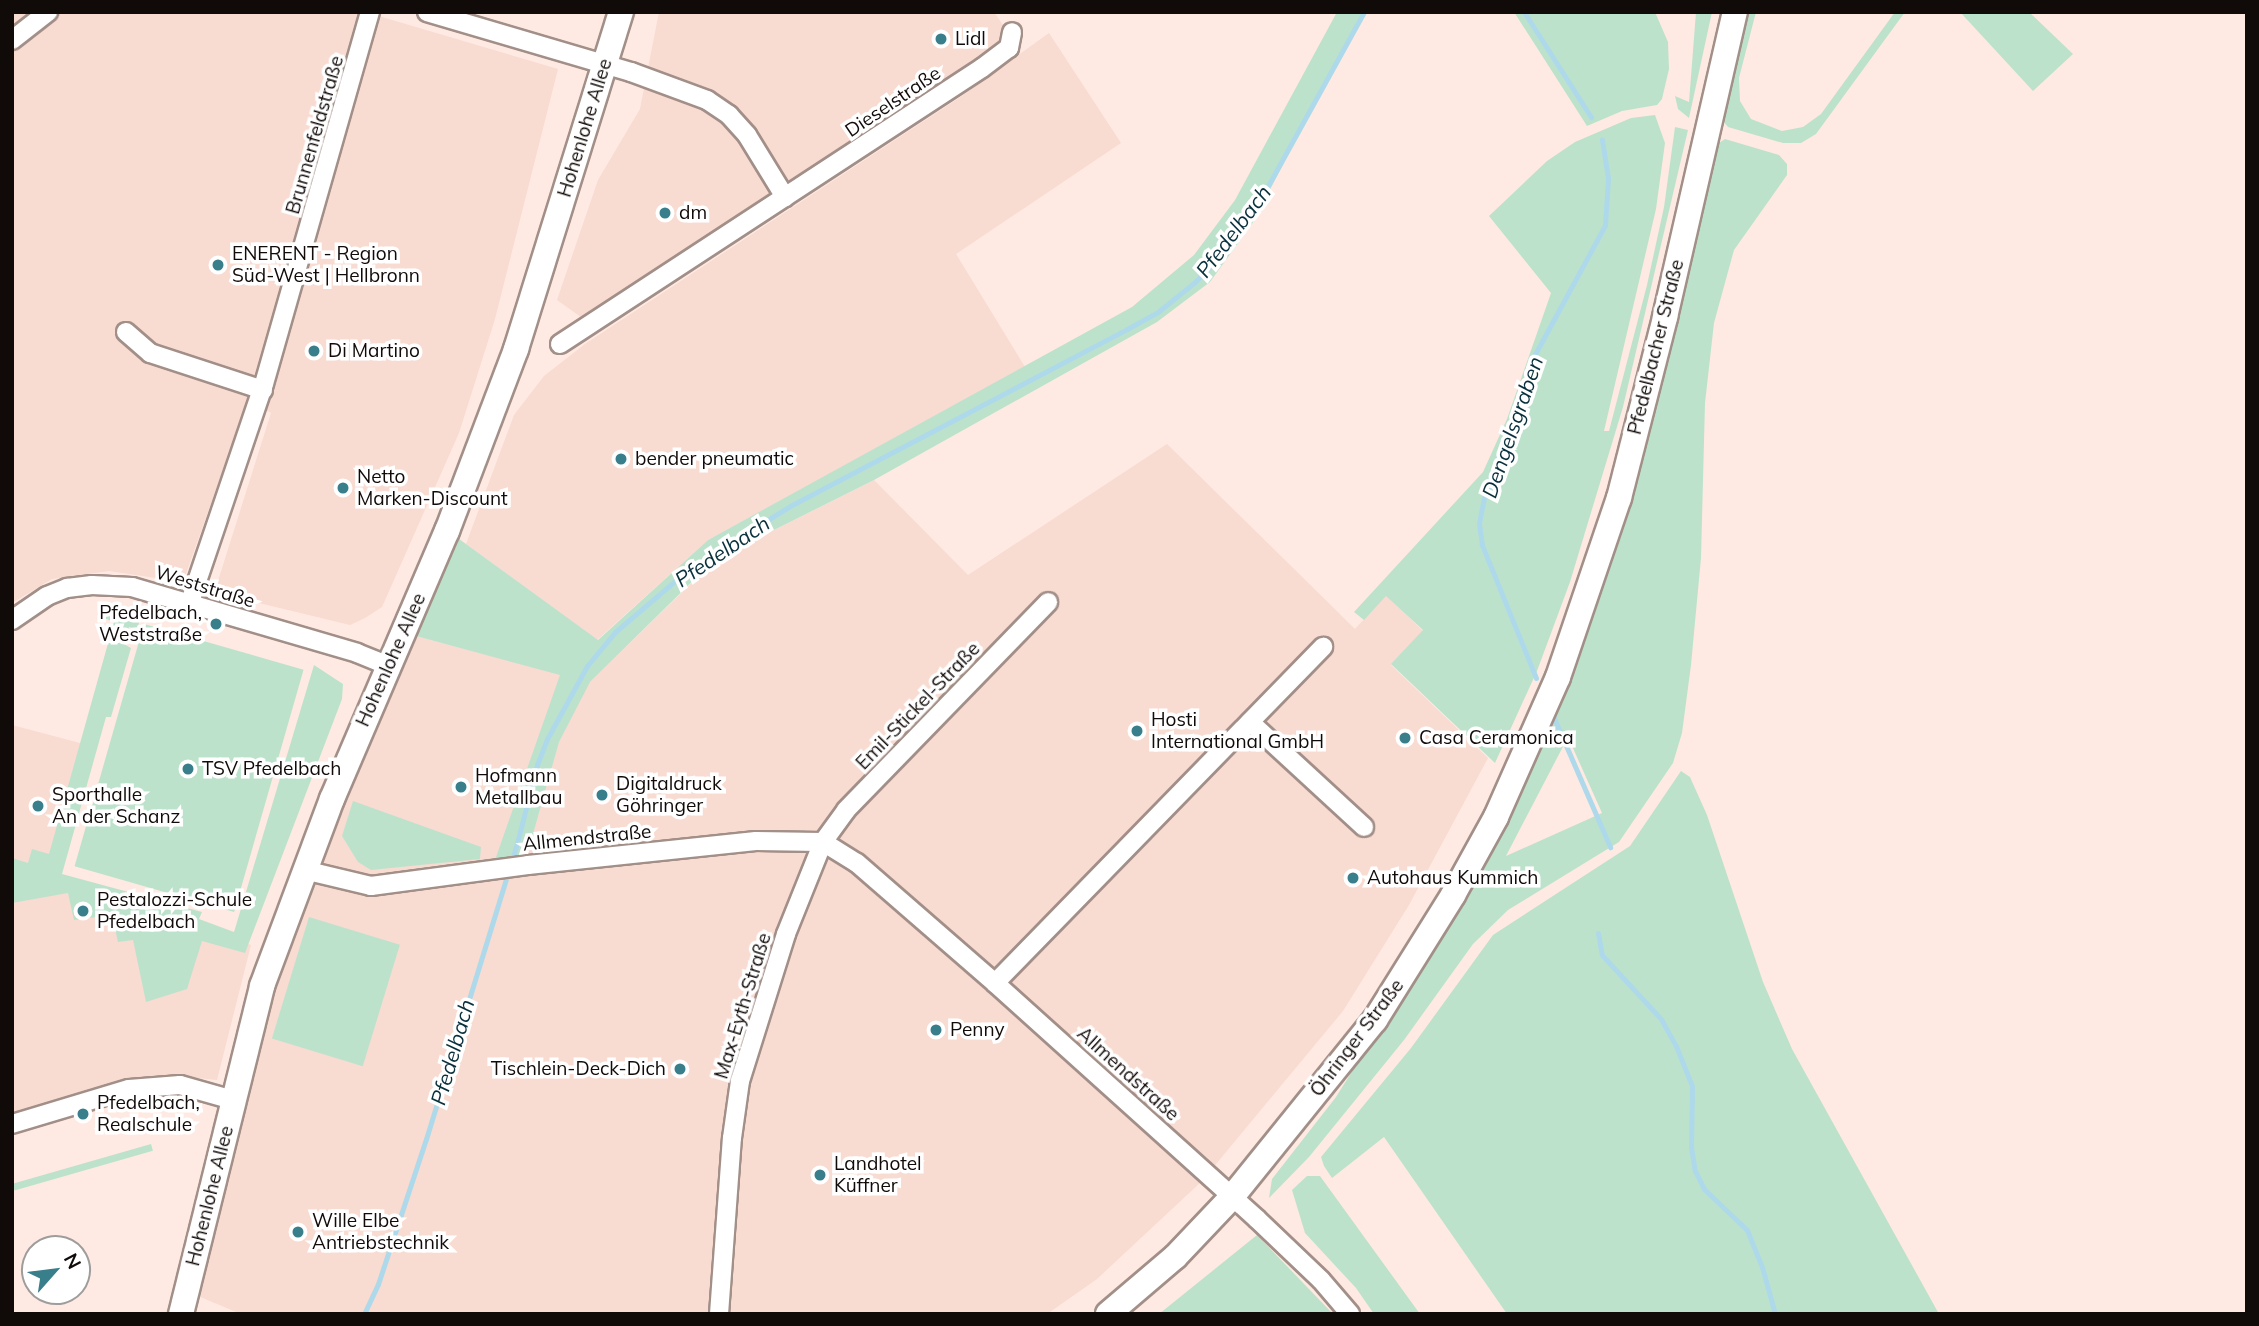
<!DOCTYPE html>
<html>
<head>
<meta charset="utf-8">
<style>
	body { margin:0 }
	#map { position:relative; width:2259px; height:1326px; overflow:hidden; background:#feeae2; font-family:Mulish,sans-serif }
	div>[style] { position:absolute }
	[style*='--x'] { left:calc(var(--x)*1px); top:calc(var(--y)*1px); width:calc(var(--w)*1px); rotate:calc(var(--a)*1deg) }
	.built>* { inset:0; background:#f8dbd1 }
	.green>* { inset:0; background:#bde2cc; transform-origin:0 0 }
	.stream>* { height:5px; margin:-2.5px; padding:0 2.5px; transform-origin:2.5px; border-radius:2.5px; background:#aed9ea }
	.roads { filter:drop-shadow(2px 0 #a28f88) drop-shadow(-2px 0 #a28f88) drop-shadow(0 2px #a28f88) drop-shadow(0 -2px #a28f88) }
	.street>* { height:18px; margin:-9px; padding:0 9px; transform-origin:9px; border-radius:9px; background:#fff }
	.secondary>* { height:24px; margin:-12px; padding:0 12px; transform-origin:12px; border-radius:12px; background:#fff }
	.dots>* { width:19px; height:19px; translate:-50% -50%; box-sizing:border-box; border:4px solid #fff; border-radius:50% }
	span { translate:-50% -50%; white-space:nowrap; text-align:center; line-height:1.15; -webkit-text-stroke:7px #fff; paint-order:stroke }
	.poi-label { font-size:19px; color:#100a08 }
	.left { translate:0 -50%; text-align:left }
	.right { translate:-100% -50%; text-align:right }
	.street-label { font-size:19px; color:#100a08 }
	.water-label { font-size:21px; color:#08303c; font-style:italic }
	.frame { position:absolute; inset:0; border:14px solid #100a08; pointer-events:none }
	.north { position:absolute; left:21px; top:1235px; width:70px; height:70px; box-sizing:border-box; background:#fff; border:2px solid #9f9d9c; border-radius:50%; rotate:62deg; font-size:19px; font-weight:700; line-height:28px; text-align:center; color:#100a08 }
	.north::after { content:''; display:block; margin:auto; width:24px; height:32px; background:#397e8b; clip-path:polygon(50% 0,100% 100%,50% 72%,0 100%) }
</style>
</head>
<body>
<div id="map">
	<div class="built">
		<div style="clip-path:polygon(12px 12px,365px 12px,558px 69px,495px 319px,459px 433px,382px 607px,365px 618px,350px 625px,239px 598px,217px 584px,271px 413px,268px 411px,244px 411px,183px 582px,109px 571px,52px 579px,12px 603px)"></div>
		<div style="clip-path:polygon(659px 12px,994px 12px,1007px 31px,1002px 45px,581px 317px,557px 300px,598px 180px,640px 109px)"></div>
		<div style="clip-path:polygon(1049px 33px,1121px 143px,956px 254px,1025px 367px,708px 540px,597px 640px,466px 544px,514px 415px,544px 376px,585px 344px,959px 98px)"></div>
		<div style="clip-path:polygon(1167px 444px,1355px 629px,1386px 595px,1423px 631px,1391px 665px,1488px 758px,1409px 905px,1343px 1011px,1202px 1181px,1097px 1279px,1047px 1314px,241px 1314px,198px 1296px,270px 983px,416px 636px,590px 682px,715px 560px,874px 480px,968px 575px)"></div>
		<div style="clip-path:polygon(12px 725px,95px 747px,58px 877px,251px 945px,217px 1080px,179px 1076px,126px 1079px,12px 1115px)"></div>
	</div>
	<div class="green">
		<div style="clip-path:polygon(1337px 12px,1367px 12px,1324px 86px,1252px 224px,1210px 282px,1157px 322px,874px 480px,714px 560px,590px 682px,559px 742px,527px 855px,495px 860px,560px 675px,416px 636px,455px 536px,598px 640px,708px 540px,1132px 307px,1194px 255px,1235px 200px)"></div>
		<div style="clip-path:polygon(1514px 12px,1655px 12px,1668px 42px,1669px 69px,1662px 99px,1657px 105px,1622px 111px,1587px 126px)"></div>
		<div style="clip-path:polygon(1696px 12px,1712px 12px,1689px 118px,1678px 109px,1675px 96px,1689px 102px)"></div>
		<div style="clip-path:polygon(1744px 12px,1756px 12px,1739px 78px,1740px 101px,1751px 119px,1782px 131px,1803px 127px,1821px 114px,1895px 12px,1905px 12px,1816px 134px,1801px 143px,1783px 143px,1728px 127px,1723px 121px,1721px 114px)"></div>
		<div style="clip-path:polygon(1960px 12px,2029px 12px,2073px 54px,2033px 91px)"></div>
		<div style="clip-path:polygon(1655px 115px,1665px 143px,1656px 209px,1604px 431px,1609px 431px,1647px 285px,1664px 207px,1675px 127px,1688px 130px,1623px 407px,1570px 582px,1537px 671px,1495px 763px,1391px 664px,1423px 630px,1386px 596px,1364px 620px,1354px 612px,1483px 472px,1507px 419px,1551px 293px,1489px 216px,1547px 161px,1575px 142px,1631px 118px)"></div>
		<div style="clip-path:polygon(evenodd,1725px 139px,1779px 155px,1787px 164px,1787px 175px,1734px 250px,1714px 323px,1705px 403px,1701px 558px,1691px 665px,1682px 733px,1673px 763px,1619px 842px,1508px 910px,1473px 944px,1404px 1040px,1309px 1157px,1269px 1198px,1272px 1179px,1336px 1097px,1479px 869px,1562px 692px,1713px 147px,1725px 139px,1568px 737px,1602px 813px,1506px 856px,1568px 737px)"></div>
		<div style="clip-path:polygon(99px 604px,117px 604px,143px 611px,137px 629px,129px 627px,124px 644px,131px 648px,111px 717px,106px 717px,62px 874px,202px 912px,199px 919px,234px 932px,314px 665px,343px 684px,342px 699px,245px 953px,202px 941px,187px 989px,146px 1002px,133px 940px,118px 942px,112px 915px,74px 920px,68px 893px,12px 903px,12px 858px,28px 863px,32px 849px,49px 854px,114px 622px,97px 615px)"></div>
		<div style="left:144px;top:624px;width:166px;height:252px;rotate:16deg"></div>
		<div style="clip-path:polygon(1681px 771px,1690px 777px,1707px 815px,1763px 982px,1792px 1049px,1939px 1314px,1507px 1314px,1384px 1137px,1332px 1178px,1324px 1166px,1321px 1157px,1411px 1048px,1493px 935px,1630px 846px)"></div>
		<div style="clip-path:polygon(353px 801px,481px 847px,480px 859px,371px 870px,358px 862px,342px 836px)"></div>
		<div style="left:309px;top:917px;width:95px;height:127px;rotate:17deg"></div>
		<div style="left:151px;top:1144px;width:7px;height:144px;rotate:74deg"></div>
		<div style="clip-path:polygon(1307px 1176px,1320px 1176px,1420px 1314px,1374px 1314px,1356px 1288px,1305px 1233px,1292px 1190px)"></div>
		<div style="clip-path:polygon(1257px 1235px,1333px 1314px,1159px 1314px)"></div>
	</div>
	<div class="stream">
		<div style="--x:1524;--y:12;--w:125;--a:57.5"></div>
		<div style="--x:1536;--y:678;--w:144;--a:-112.1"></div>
		<div style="--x:1482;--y:545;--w:22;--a:-98"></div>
		<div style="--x:1479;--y:523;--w:25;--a:-79"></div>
		<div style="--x:1484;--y:498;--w:151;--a:-70.6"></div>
		<div style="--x:1534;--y:356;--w:149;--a:-61.5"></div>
		<div style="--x:1605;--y:225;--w:47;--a:-86.3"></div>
		<div style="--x:1608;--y:178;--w:39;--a:-99"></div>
		<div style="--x:1554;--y:718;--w:141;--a:66.5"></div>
		<div style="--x:1598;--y:933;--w:22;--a:80"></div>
		<div style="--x:1602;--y:955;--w:87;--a:47.3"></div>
		<div style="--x:1661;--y:1019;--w:31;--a:61"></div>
		<div style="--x:1676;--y:1046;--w:43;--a:68.2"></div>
		<div style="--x:1692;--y:1086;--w:61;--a:90.9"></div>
		<div style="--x:1691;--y:1147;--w:24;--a:81"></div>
		<div style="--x:1695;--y:1171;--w:20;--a:63"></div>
		<div style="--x:1704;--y:1189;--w:59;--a:43.6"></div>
		<div style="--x:1747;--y:1230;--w:40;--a:68"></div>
		<div style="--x:1762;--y:1267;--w:49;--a:74.5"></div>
		<div style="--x:364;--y:1314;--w:33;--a:-65"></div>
		<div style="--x:378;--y:1284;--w:153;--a:-71.7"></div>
		<div style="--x:426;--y:1139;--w:310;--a:-72.9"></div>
		<div style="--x:517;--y:843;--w:81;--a:-75.6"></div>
		<div style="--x:537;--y:765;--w:28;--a:-69"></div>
		<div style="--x:547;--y:739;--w:83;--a:-61.3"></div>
		<div style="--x:587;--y:666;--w:44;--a:-50.5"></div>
		<div style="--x:615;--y:632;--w:88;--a:-40.4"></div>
		<div style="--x:682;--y:575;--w:72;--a:-33"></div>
		<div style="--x:742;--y:536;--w:57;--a:-32"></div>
		<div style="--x:790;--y:506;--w:381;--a:-27.7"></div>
		<div style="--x:1127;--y:329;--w:37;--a:-29"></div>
		<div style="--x:1159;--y:311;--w:46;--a:-38.9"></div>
		<div style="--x:1195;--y:282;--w:28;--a:-46"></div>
		<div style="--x:1214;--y:262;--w:85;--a:-54.1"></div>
		<div style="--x:1264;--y:193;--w:207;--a:-61.1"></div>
	</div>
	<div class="roads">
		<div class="street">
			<div style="--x:427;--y:12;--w:213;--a:16.4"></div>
			<div style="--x:631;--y:72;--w:81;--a:20.2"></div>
			<div style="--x:707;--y:100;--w:27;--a:34"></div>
			<div style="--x:729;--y:115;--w:27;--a:48"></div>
			<div style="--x:747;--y:135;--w:73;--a:58.5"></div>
			<div style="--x:12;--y:40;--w:46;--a:-37.9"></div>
			<div style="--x:126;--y:332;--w:32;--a:41"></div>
			<div style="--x:150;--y:353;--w:119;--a:18.1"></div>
			<div style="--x:560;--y:344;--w:504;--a:-33.19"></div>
			<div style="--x:982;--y:68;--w:34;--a:-37"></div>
			<div style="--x:1009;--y:48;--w:16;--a:-79"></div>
			<div style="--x:190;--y:602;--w:230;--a:-71.3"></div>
			<div style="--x:264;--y:384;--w:387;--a:-74.1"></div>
			<div style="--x:12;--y:620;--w:42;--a:-34.4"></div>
			<div style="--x:47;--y:596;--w:22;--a:-22"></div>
			<div style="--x:67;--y:588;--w:25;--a:-7"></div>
			<div style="--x:92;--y:585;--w:40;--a:2.9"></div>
			<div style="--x:132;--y:587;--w:234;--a:16.3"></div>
			<div style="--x:357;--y:653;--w:35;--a:22"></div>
			<div style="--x:1250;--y:722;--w:155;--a:42.6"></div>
			<div style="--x:304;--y:870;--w:69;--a:13.4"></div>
			<div style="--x:371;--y:886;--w:158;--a:-7.6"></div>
			<div style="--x:528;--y:865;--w:229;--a:-6"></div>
			<div style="--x:756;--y:841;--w:67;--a:0.9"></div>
			<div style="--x:823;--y:842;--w:40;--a:32"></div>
			<div style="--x:857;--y:863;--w:183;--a:41"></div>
			<div style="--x:995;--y:983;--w:353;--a:42"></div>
			<div style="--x:1257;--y:1219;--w:88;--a:43.6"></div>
			<div style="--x:1321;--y:1280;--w:45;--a:49.5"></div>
			<div style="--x:995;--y:983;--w:470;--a:-45.7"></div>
			<div style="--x:12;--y:1124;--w:122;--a:-16.7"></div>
			<div style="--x:129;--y:1089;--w:51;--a:-4.5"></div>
			<div style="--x:180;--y:1085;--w:55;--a:15.8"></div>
			<div style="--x:719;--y:1314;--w:176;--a:-85.8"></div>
			<div style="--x:732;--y:1138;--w:58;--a:-82"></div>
			<div style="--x:740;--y:1081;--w:154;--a:-72.6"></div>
			<div style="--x:786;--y:934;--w:99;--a:-68.1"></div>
			<div style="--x:823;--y:842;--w:39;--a:-54"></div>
			<div style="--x:846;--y:810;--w:290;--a:-45.8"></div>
		</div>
		<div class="secondary">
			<div style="--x:181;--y:1314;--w:338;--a:-76.1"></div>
			<div style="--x:262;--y:986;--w:200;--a:-69.5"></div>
			<div style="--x:332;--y:799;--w:292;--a:-66.8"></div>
			<div style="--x:447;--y:531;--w:195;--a:-69.2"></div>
			<div style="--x:516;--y:349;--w:353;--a:-72.7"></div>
			<div style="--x:1108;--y:1314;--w:88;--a:-40.4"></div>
			<div style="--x:1175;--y:1257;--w:83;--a:-46.5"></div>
			<div style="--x:1232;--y:1197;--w:228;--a:-51.1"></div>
			<div style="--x:1375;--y:1020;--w:147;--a:-58"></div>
			<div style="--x:1453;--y:895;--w:89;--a:-61.1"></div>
			<div style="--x:1496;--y:817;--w:153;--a:-66.1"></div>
			<div style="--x:1558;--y:677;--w:189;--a:-71.2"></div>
			<div style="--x:1619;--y:498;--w:187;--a:-75.7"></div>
			<div style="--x:1665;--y:317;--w:313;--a:-77.1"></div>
		</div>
	</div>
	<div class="dots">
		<div style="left:941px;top:39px;background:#397e8b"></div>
		<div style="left:665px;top:213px;background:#397e8b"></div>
		<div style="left:218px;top:265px;background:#397e8b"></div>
		<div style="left:314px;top:351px;background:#397e8b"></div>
		<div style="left:621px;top:459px;background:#397e8b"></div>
		<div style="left:343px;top:488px;background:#397e8b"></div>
		<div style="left:216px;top:624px;background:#397e8b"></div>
		<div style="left:1137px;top:731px;background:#397e8b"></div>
		<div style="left:1405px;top:738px;background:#397e8b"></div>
		<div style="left:188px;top:769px;background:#397e8b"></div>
		<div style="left:461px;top:787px;background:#397e8b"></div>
		<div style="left:602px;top:795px;background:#397e8b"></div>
		<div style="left:38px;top:806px;background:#397e8b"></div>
		<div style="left:1353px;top:878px;background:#397e8b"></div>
		<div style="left:83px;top:911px;background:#397e8b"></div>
		<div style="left:936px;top:1030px;background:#397e8b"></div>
		<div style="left:680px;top:1069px;background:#397e8b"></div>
		<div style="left:83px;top:1114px;background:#397e8b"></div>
		<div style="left:820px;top:1175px;background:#397e8b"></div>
		<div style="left:298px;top:1232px;background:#397e8b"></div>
	</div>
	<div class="poi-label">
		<span class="left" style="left:955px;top:39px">Lidl</span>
		<span class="left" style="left:679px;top:213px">dm</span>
		<span class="left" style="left:232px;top:265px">ENERENT - Region<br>Süd-West | Hellbronn</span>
		<span class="left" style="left:328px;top:351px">Di Martino</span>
		<span class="left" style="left:635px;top:459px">bender pneumatic</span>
		<span class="left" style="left:357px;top:488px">Netto<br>Marken-Discount</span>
		<span class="right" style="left:202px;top:624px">Pfedelbach,<br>Weststraße</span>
		<span class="left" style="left:1151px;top:731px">Hosti<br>International GmbH</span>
		<span class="left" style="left:1419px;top:738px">Casa Ceramonica</span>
		<span class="left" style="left:202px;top:769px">TSV Pfedelbach</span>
		<span class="left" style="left:475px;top:787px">Hofmann<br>Metallbau</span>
		<span class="left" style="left:616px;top:795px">Digitaldruck<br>Göhringer</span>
		<span class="left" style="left:52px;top:806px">Sporthalle<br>An der Schanz</span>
		<span class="left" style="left:1367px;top:878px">Autohaus Kummich</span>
		<span class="left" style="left:97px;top:911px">Pestalozzi-Schule<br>Pfedelbach</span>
		<span class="left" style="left:950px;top:1030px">Penny</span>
		<span class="right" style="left:666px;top:1069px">Tischlein-Deck-Dich</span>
		<span class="left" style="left:97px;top:1114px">Pfedelbach,<br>Realschule</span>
		<span class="left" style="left:834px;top:1175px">Landhotel<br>Küffner</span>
		<span class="left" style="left:312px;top:1232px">Wille Elbe<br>Antriebstechnik</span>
	</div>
	<div class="street-label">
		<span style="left:893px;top:102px;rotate:-34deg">Dieselstraße</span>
		<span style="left:585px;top:128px;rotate:-73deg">Hohenlohe Allee</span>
		<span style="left:315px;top:135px;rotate:-74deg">Brunnenfeldstraße</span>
		<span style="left:1656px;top:347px;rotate:-76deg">Pfedelbacher Straße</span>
		<span style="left:205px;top:587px;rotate:17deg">Weststraße</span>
		<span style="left:391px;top:660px;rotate:-66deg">Hohenlohe Allee</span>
		<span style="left:918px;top:706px;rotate:-46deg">Emil-Stickel-Straße</span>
		<span style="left:587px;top:838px;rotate:-6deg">Allmendstraße</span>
		<span style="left:743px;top:1006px;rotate:-73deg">Max-Eyth-Straße</span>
		<span style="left:1357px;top:1038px;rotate:-53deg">Öhringer Straße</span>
		<span style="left:1128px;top:1074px;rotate:42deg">Allmendstraße</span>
		<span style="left:210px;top:1196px;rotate:-76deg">Hohenlohe Allee</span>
	</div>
	<div class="water-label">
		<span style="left:1233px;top:231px;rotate:-53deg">Pfedelbach</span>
		<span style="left:1512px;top:427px;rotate:-71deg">Dengelsgraben</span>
		<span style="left:722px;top:551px;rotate:-34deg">Pfedelbach</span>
		<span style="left:452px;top:1052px;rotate:-74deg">Pfedelbach</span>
	</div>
	<div class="frame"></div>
	<div class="north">N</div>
</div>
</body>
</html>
